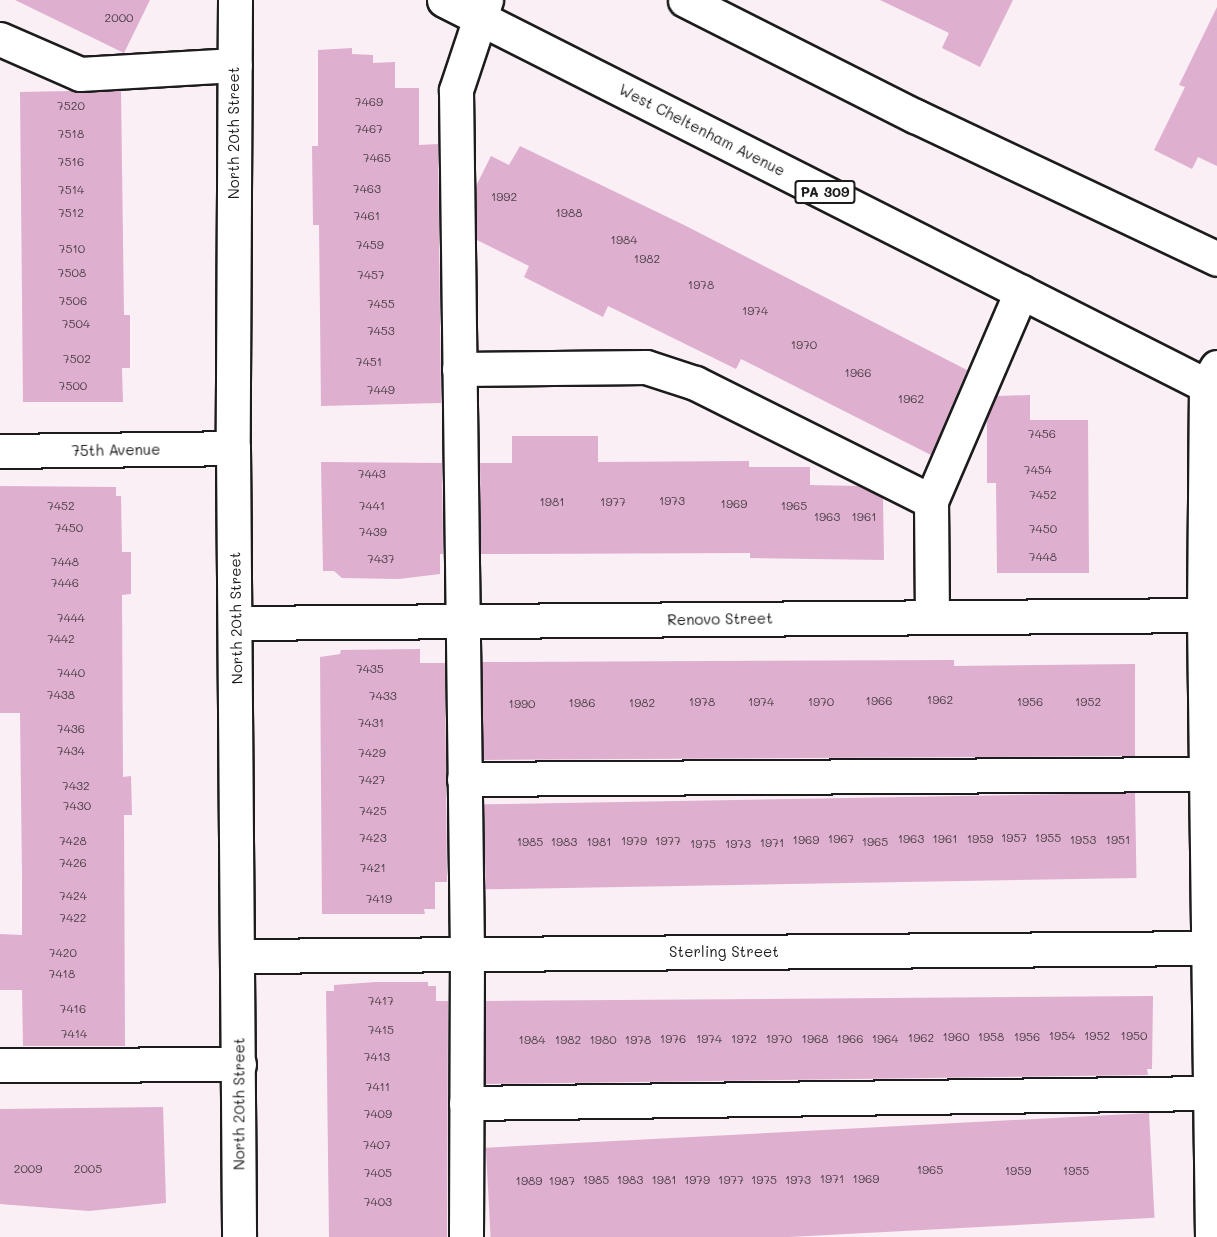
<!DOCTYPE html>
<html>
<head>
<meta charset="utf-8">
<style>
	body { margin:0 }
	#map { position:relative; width:1217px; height:1237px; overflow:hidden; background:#f9eff5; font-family:Mali,sans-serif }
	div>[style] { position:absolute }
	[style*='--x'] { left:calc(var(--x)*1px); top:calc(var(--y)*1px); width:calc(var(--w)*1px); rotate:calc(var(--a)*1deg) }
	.building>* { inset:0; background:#dfafcf; transform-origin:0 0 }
	.roads { filter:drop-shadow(2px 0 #1c1c1c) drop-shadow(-2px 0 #1c1c1c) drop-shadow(0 2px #1c1c1c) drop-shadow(0 -2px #1c1c1c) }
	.minor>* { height:33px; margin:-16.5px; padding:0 16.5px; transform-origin:16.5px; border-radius:16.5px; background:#fff }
	.highway>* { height:33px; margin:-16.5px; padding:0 16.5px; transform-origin:16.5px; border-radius:16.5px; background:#fff }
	span { translate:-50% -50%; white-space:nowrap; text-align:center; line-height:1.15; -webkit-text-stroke:5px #fff; paint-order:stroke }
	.number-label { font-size:12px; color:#4d4149 }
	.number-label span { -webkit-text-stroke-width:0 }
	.shield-label span { padding:2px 4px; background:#fff; border:2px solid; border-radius:4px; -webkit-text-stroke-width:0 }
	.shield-label { font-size:14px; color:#1c1c1c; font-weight:700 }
	.street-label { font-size:15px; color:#1c1c1c }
</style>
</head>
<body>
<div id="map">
	<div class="building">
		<div style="clip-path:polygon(15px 0,150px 0,124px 53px)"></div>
		<div style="clip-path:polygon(880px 0,1013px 0,980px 67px,942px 48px,949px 33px)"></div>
		<div style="clip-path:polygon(1217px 7px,1217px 166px,1198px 157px,1192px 169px,1154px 150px,1185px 87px,1179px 85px)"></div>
		<div style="clip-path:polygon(352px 48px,352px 54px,373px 55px,373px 63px,395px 62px,395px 88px,419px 88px,419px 145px,438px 144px,441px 403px,321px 406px,319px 225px,313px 225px,312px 146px,318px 146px,318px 50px)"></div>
		<div style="clip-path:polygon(121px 90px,124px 315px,130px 315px,130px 368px,122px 368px,123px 402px,23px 402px,20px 92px)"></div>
		<div style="clip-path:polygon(520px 146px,684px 225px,967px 370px,931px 455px,741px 359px,736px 369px,608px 306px,603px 317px,524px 277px,529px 266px,477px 240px,476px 186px,491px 156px,509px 165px)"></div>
		<div style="clip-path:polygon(1030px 395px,1030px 420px,1088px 420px,1089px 573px,997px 573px,996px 483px,987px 483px,987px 419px,997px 396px)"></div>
		<div style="clip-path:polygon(512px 436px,598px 436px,598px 462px,749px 461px,749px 467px,810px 467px,810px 485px,858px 486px,883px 498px,884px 560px,750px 558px,750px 553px,481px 554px,480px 463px,512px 463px)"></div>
		<div style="clip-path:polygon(321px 462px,442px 463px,443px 554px,440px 554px,440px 574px,399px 579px,342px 578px,334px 571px,323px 571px)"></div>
		<div style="clip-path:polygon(0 486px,116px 487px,116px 496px,121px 496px,122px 552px,131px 552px,131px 594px,122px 595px,123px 777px,131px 776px,132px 815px,124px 815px,125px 1046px,23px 1046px,22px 990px,0 990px,0 934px,22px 935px,22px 876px,20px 713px,0 713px)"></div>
		<div style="clip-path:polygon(420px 649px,420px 663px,445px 663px,447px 882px,435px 882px,435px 909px,424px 909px,425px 914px,322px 914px,320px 657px,340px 654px,341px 650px)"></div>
		<div style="clip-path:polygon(954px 660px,954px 666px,1135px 664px,1135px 756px,483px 760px,482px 662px)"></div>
		<div style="left:1135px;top:793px;width:85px;height:651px;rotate:89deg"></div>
		<div style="clip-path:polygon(376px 982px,428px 982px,428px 986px,436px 986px,436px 1001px,448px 1001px,447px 1237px,329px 1237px,326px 991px,334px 991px,334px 985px)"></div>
		<div style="clip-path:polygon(1153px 996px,1152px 1069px,1147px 1069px,1148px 1075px,485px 1084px,486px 1001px)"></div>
		<div style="clip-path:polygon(163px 1107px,166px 1203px,89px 1211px,0 1204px,0 1109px)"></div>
		<div style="left:1149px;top:1113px;width:105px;height:664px;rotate:87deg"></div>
	</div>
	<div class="roads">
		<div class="minor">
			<div style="--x:235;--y:0;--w:448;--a:90.3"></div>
			<div style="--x:233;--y:448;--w:789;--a:89.56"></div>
			<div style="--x:685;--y:0;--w:258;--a:26.8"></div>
			<div style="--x:915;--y:116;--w:334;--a:25.3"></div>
			<div style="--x:0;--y:39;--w:87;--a:23.6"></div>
			<div style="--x:80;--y:74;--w:155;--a:-3.3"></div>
			<div style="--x:459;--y:369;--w:187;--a:-0.6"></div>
			<div style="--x:646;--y:367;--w:52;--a:18.1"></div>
			<div style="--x:695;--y:383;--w:264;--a:26.6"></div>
			<div style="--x:931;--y:501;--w:228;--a:-66.7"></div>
			<div style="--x:0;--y:451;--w:233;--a:-0.7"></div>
			<div style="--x:931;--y:501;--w:116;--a:89.5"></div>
			<div style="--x:236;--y:623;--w:968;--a:-0.47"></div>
			<div style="--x:464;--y:779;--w:742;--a:-0.39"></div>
			<div style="--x:240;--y:956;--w:968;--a:-0.47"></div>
			<div style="--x:0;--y:1065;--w:239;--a:-0.2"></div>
			<div style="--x:466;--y:1103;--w:744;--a:-0.77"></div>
			<div style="--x:466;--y:1237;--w:283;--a:-89.8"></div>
			<div style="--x:467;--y:954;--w:864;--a:-90.73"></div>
			<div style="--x:456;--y:90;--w:95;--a:-71.6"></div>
			<div style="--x:1212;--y:1237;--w:622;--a:-90.74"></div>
			<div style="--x:1204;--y:615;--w:230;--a:-89.5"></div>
			<div style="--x:1206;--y:385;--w:21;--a:-59"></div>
		</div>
		<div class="highway">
			<div style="--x:444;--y:0;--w:866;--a:26.83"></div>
		</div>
	</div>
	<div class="number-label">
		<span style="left:119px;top:18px">2000</span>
		<span style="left:369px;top:102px">7469</span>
		<span style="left:71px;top:106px">7520</span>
		<span style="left:369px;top:129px">7467</span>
		<span style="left:71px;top:134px">7518</span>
		<span style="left:377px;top:158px">7465</span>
		<span style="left:71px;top:162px">7516</span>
		<span style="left:367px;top:189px">7463</span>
		<span style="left:71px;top:190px">7514</span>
		<span style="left:504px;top:197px">1992</span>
		<span style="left:71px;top:213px">7512</span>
		<span style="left:569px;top:213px">1988</span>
		<span style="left:367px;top:216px">7461</span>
		<span style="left:624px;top:240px">1984</span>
		<span style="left:370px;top:245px">7459</span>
		<span style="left:72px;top:249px">7510</span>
		<span style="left:647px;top:259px">1982</span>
		<span style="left:72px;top:273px">7508</span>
		<span style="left:371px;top:275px">7457</span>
		<span style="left:701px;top:285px">1978</span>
		<span style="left:73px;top:301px">7506</span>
		<span style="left:381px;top:304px">7455</span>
		<span style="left:755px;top:311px">1974</span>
		<span style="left:76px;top:324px">7504</span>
		<span style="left:381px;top:331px">7453</span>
		<span style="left:804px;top:345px">1970</span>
		<span style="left:77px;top:359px">7502</span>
		<span style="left:369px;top:362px">7451</span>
		<span style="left:858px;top:373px">1966</span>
		<span style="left:73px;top:386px">7500</span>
		<span style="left:381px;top:390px">7449</span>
		<span style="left:911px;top:399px">1962</span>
		<span style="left:1042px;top:434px">7456</span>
		<span style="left:1038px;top:470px">7454</span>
		<span style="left:372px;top:474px">7443</span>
		<span style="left:1043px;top:495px">7452</span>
		<span style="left:672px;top:501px">1973</span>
		<span style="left:552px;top:502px">1981</span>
		<span style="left:613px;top:502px">1977</span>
		<span style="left:734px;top:504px">1969</span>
		<span style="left:61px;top:506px">7452</span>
		<span style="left:372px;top:506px">7441</span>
		<span style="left:794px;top:506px">1965</span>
		<span style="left:827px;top:517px">1963</span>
		<span style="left:864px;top:517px">1961</span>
		<span style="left:69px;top:528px">7450</span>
		<span style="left:1043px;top:529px">7450</span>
		<span style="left:373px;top:532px">7439</span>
		<span style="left:1043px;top:557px">7448</span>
		<span style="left:381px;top:559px">7437</span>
		<span style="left:65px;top:562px">7448</span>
		<span style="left:65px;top:583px">7446</span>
		<span style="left:71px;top:618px">7444</span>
		<span style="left:61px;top:639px">7442</span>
		<span style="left:370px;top:669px">7435</span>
		<span style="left:71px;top:673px">7440</span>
		<span style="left:61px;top:695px">7438</span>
		<span style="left:383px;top:696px">7433</span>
		<span style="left:940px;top:700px">1962</span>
		<span style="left:879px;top:701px">1966</span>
		<span style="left:702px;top:702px">1978</span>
		<span style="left:761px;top:702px">1974</span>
		<span style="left:821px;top:702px">1970</span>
		<span style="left:1030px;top:702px">1956</span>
		<span style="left:1088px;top:702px">1952</span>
		<span style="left:582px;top:703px">1986</span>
		<span style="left:642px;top:703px">1982</span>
		<span style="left:522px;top:704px">1990</span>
		<span style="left:371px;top:723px">7431</span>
		<span style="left:71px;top:729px">7436</span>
		<span style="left:71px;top:751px">7434</span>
		<span style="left:372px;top:753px">7429</span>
		<span style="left:372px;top:780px">7427</span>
		<span style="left:76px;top:786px">7432</span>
		<span style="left:77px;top:806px">7430</span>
		<span style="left:373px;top:811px">7425</span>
		<span style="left:373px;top:838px">7423</span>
		<span style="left:1014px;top:838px">1957</span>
		<span style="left:1048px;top:838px">1955</span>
		<span style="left:841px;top:839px">1967</span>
		<span style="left:911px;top:839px">1963</span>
		<span style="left:945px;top:839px">1961</span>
		<span style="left:980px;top:839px">1959</span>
		<span style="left:806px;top:840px">1969</span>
		<span style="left:1083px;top:840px">1953</span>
		<span style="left:1118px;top:840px">1951</span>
		<span style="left:73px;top:841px">7428</span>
		<span style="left:634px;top:841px">1979</span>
		<span style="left:668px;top:841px">1977</span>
		<span style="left:530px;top:842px">1985</span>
		<span style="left:564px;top:842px">1983</span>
		<span style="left:599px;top:842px">1981</span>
		<span style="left:875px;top:842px">1965</span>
		<span style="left:772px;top:843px">1971</span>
		<span style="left:703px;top:844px">1975</span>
		<span style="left:738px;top:844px">1973</span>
		<span style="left:73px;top:863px">7426</span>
		<span style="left:373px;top:868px">7421</span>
		<span style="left:73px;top:896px">7424</span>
		<span style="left:379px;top:899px">7419</span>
		<span style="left:73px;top:918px">7422</span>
		<span style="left:63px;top:953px">7420</span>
		<span style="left:62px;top:974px">7418</span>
		<span style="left:381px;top:1001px">7417</span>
		<span style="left:73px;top:1009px">7416</span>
		<span style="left:381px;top:1030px">7415</span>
		<span style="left:74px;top:1034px">7414</span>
		<span style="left:1062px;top:1036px">1954</span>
		<span style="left:1097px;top:1036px">1952</span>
		<span style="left:1134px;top:1036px">1950</span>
		<span style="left:956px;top:1037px">1960</span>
		<span style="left:991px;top:1037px">1958</span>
		<span style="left:1027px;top:1037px">1956</span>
		<span style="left:921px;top:1038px">1962</span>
		<span style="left:673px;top:1039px">1976</span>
		<span style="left:709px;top:1039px">1974</span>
		<span style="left:744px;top:1039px">1972</span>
		<span style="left:779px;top:1039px">1970</span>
		<span style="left:815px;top:1039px">1968</span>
		<span style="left:850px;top:1039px">1966</span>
		<span style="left:885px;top:1039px">1964</span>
		<span style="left:532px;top:1040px">1984</span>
		<span style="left:568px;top:1040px">1982</span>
		<span style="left:603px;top:1040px">1980</span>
		<span style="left:638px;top:1040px">1978</span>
		<span style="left:377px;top:1057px">7413</span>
		<span style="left:378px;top:1087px">7411</span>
		<span style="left:378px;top:1114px">7409</span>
		<span style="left:377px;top:1145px">7407</span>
		<span style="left:28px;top:1169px">2009</span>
		<span style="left:88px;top:1169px">2005</span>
		<span style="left:930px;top:1170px">1965</span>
		<span style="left:1018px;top:1171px">1959</span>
		<span style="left:1076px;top:1171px">1955</span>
		<span style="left:378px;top:1173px">7405</span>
		<span style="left:832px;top:1179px">1971</span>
		<span style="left:866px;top:1179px">1969</span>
		<span style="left:596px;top:1180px">1985</span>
		<span style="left:630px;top:1180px">1983</span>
		<span style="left:664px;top:1180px">1981</span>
		<span style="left:697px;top:1180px">1979</span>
		<span style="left:731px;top:1180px">1977</span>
		<span style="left:764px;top:1180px">1975</span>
		<span style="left:798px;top:1180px">1973</span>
		<span style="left:529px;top:1181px">1989</span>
		<span style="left:562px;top:1181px">1987</span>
		<span style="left:378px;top:1202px">7403</span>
	</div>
	<div class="shield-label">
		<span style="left:825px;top:192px">PA 309</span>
	</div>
	<div class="street-label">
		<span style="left:702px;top:130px;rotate:27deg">West Cheltenham Avenue</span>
		<span style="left:234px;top:133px;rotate:-90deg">North 20th Street</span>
		<span style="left:116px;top:450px;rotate:-1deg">75th Avenue</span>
		<span style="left:236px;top:618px;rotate:-91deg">North 20th Street</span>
		<span style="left:720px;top:619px;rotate:-1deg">Renovo Street</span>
		<span style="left:724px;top:952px">Sterling Street</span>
		<span style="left:239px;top:1104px;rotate:-90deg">North 20th Street</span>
	</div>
</div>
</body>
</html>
